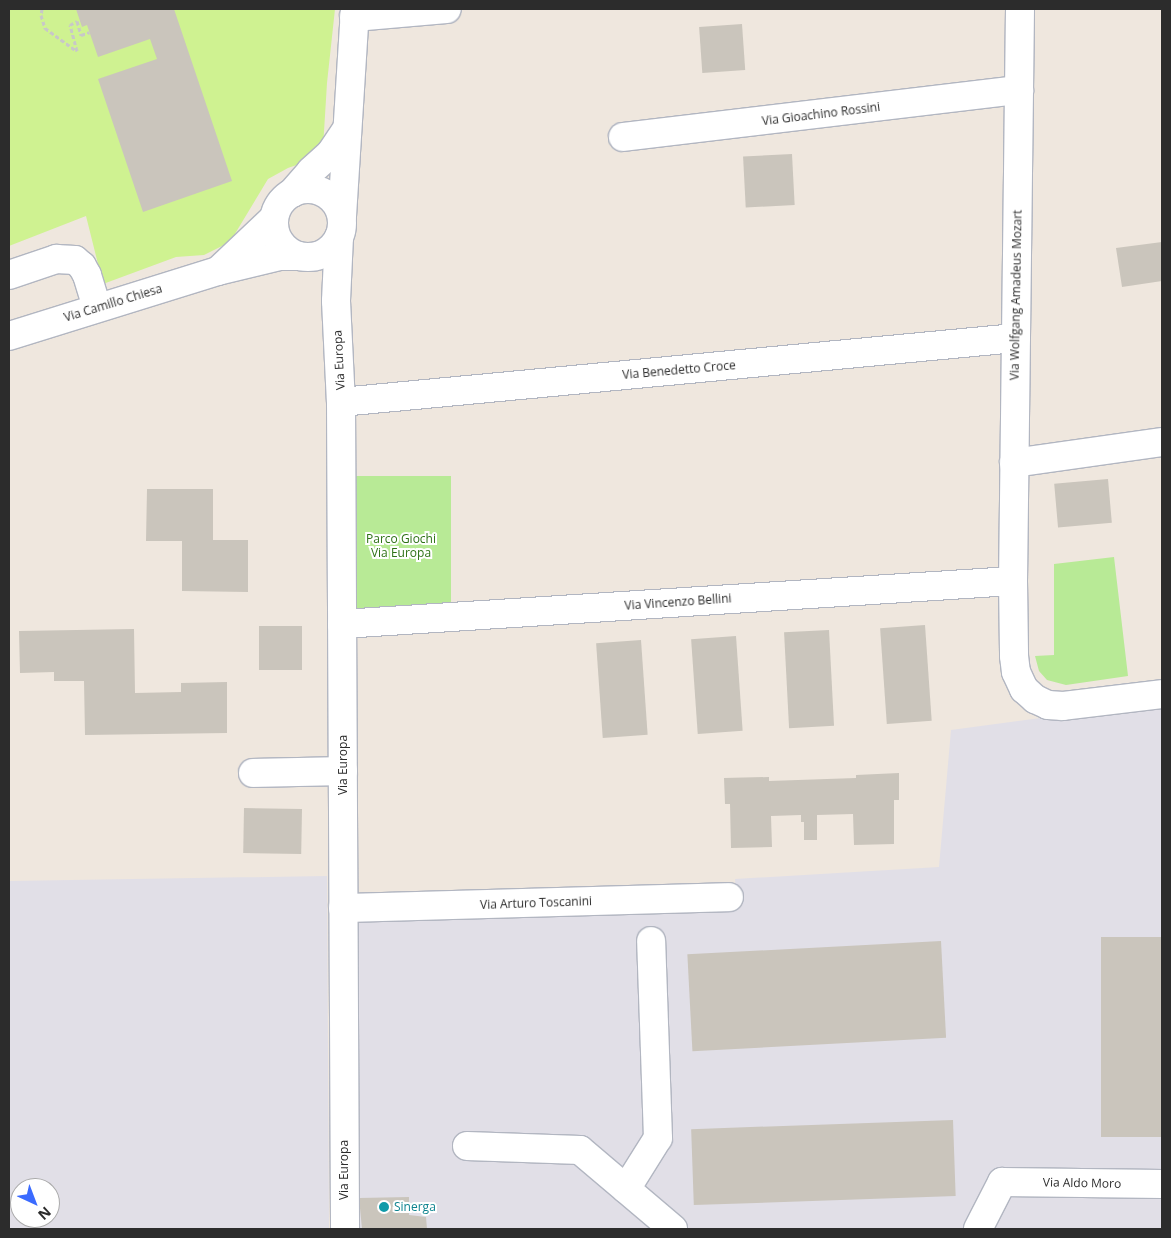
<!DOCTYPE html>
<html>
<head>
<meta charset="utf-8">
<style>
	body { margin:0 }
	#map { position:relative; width:1171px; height:1238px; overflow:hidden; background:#efe7de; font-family:"Open Sans",sans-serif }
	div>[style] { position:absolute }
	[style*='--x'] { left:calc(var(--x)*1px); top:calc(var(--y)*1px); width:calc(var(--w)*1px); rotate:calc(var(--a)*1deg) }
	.industrial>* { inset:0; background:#e1dfe7 }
	.green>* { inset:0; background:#b8ea96; transform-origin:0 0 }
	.pitch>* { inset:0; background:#cff291 }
	.building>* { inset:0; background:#cac5bc; transform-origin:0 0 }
	.path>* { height:3px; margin-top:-1.5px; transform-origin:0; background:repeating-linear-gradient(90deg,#c8c8c8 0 4px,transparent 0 6.5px) }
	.roads { filter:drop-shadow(1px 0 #b2b6c1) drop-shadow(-1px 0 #b2b6c1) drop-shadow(0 1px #b2b6c1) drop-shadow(0 -1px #b2b6c1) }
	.minor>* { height:28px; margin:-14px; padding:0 14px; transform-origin:14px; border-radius:14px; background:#fff }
	.minor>.ring { margin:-14px; padding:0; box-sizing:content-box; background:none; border:28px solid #fff; border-radius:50% }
	.dots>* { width:14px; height:14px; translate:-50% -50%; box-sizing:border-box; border:2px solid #fff; border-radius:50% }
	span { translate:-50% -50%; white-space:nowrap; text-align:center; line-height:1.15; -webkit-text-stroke:4px #fff; paint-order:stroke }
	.street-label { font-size:12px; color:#2c2c2c }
	.park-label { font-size:12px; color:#2d7115 }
	.culture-label { font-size:12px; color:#0d838f }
	.left { translate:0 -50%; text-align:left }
	.frame { position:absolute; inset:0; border:10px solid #2c2c2c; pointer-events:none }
	.north { position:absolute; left:10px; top:1178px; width:50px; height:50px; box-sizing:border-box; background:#fff; border:1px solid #ababab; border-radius:50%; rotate:137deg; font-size:14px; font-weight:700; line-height:20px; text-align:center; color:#2c2c2c }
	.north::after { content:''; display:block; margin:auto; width:18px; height:22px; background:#3b6bff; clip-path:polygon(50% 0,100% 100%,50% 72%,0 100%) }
</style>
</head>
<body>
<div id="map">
	<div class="industrial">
		<div style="clip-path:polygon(1162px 702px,1162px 1229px,352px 1229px,349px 918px,737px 908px,735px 879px,939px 867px,951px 730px)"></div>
		<div style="clip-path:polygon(evenodd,327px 876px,329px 1229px,9px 1229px,9px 881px,327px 876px,20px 1188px,50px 1188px,50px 1218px,20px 1218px,20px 1188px)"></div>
	</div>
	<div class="green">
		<div style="left:451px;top:476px;width:135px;height:99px;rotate:90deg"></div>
		<div style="clip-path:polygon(1114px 557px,1128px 676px,1066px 685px,1047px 680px,1039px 671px,1035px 656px,1054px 655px,1054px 564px)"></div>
	</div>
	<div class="pitch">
		<div style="clip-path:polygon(9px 9px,335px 9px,327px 83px,323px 148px,308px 161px,288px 168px,268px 179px,230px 242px,204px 255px,176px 257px,103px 284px,86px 216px,9px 246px)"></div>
	</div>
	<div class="building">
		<div style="clip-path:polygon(76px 9px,174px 9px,232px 181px,143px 212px,98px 79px,157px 59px,150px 39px,98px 57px,87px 25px,82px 27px)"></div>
		<div style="left:742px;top:24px;width:46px;height:43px;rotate:86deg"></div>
		<div style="left:792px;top:154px;width:51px;height:49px;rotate:87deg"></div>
		<div style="clip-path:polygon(1162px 242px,1162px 281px,1122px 287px,1116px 248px)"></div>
		<div style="left:1108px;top:479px;width:44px;height:54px;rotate:85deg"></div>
		<div style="clip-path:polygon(147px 489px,213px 489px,213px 540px,248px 540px,248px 592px,182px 591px,182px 541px,146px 541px)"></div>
		<div style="left:925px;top:625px;width:96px;height:45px;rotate:86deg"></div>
		<div style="left:259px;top:626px;width:43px;height:44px"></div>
		<div style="clip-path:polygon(134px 629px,135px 693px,181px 692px,181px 683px,227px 682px,227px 733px,85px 735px,84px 681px,54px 681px,54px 672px,20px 673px,19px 631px)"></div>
		<div style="left:829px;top:630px;width:96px;height:45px;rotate:87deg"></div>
		<div style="left:736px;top:636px;width:95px;height:45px;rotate:86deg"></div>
		<div style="left:641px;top:640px;width:95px;height:45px;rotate:86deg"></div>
		<div style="clip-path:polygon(899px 773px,899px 800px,894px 800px,894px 844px,854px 845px,853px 814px,817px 815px,817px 840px,804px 840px,804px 822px,801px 822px,801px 815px,771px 816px,772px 847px,731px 848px,730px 804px,725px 804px,724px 778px,769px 777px,769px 781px,856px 778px,856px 775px)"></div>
		<div style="left:244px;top:808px;width:58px;height:45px;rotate:1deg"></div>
		<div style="left:1101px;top:937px;width:61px;height:200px"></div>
		<div style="left:941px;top:941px;width:97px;height:254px;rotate:87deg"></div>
		<div style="left:953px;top:1120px;width:76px;height:262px;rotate:88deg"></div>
		<div style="clip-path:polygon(409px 1197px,409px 1215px,426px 1217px,427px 1229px,362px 1229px,359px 1198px)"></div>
	</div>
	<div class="path">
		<div style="--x:42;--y:9;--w:6;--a:99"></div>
		<div style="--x:41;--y:15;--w:14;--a:73"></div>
		<div style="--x:45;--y:28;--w:39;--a:36"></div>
		<div style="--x:77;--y:51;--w:27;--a:-105"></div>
		<div style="--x:70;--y:25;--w:8;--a:-30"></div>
		<div style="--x:77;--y:21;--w:15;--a:74"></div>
		<div style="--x:81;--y:35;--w:9;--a:-18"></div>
	</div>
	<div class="roads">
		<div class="minor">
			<div style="--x:1020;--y:9;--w:572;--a:90.7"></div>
			<div style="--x:1013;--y:581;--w:75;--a:89.2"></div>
			<div style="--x:1014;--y:656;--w:16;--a:83"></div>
			<div style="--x:1016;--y:672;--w:19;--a:65"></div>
			<div style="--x:1024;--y:689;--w:15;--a:42"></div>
			<div style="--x:1035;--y:699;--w:14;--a:25"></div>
			<div style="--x:1048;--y:705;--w:15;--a:4"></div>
			<div style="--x:1063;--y:706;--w:100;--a:-6.9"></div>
			<div style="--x:354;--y:17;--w:93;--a:-4.9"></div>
			<div style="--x:623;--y:137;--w:399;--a:-6.8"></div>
			<div class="ring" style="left:274px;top:189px;width:40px;height:40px"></div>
			<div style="--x:292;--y:193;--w:29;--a:-49"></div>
			<div style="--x:311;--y:171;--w:25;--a:-42"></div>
			<div style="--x:330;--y:154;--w:30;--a:-56"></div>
			<div style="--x:342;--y:216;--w:207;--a:-86.4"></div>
			<div style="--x:274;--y:218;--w:77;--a:136.6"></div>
			<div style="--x:218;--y:271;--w:64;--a:-13.6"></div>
			<div style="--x:280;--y:256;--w:18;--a:0"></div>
			<div style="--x:339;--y:237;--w:64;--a:92.7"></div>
			<div style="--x:336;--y:301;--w:101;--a:87.2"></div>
			<div style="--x:341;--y:402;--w:827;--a:89.72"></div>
			<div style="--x:9;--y:275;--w:50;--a:-18.8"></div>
			<div style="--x:56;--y:259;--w:19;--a:3"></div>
			<div style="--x:75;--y:260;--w:9;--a:41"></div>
			<div style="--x:82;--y:266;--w:10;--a:61"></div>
			<div style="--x:87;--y:275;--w:34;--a:73"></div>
			<div style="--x:9;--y:336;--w:219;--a:-17.3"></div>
			<div style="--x:341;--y:402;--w:678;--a:-5.42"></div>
			<div style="--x:1014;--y:463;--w:149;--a:-8.1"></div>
			<div style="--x:342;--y:624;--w:672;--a:-3.67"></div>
			<div style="--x:253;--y:773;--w:90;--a:-1.3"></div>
			<div style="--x:343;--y:908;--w:386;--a:-1.6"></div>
			<div style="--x:467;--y:1146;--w:113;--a:2"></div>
			<div style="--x:580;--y:1150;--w:122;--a:40.3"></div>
			<div style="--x:626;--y:1189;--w:60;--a:-57.9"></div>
			<div style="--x:658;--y:1138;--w:197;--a:-92"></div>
			<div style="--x:978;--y:1229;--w:53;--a:-62.9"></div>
			<div style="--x:1002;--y:1182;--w:160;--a:0.7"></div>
		</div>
	</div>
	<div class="dots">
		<div style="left:384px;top:1207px;background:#0f9aa8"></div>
	</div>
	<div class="street-label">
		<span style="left:821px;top:114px;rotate:-7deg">Via Gioachino Rossini</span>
		<span style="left:1016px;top:295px;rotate:-89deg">Via Wolfgang Amadeus Mozart</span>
		<span style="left:113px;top:303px;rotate:-17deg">Via Camillo Chiesa</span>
		<span style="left:339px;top:360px;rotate:-93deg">Via Europa</span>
		<span style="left:679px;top:370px;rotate:-5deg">Via Benedetto Croce</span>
		<span style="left:678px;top:602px;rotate:-4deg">Via Vincenzo Bellini</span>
		<span style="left:343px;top:765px;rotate:-90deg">Via Europa</span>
		<span style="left:536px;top:903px;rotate:-2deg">Via Arturo Toscanini</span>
		<span style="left:344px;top:1170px;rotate:-90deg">Via Europa</span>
		<span style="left:1082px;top:1183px;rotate:1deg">Via Aldo Moro</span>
	</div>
	<div class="park-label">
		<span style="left:401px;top:546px">Parco Giochi<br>Via Europa</span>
	</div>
	<div class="culture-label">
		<span class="left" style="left:394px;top:1207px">Sinerga</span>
	</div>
	<div class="frame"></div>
	<div class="north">N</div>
</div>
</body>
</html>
